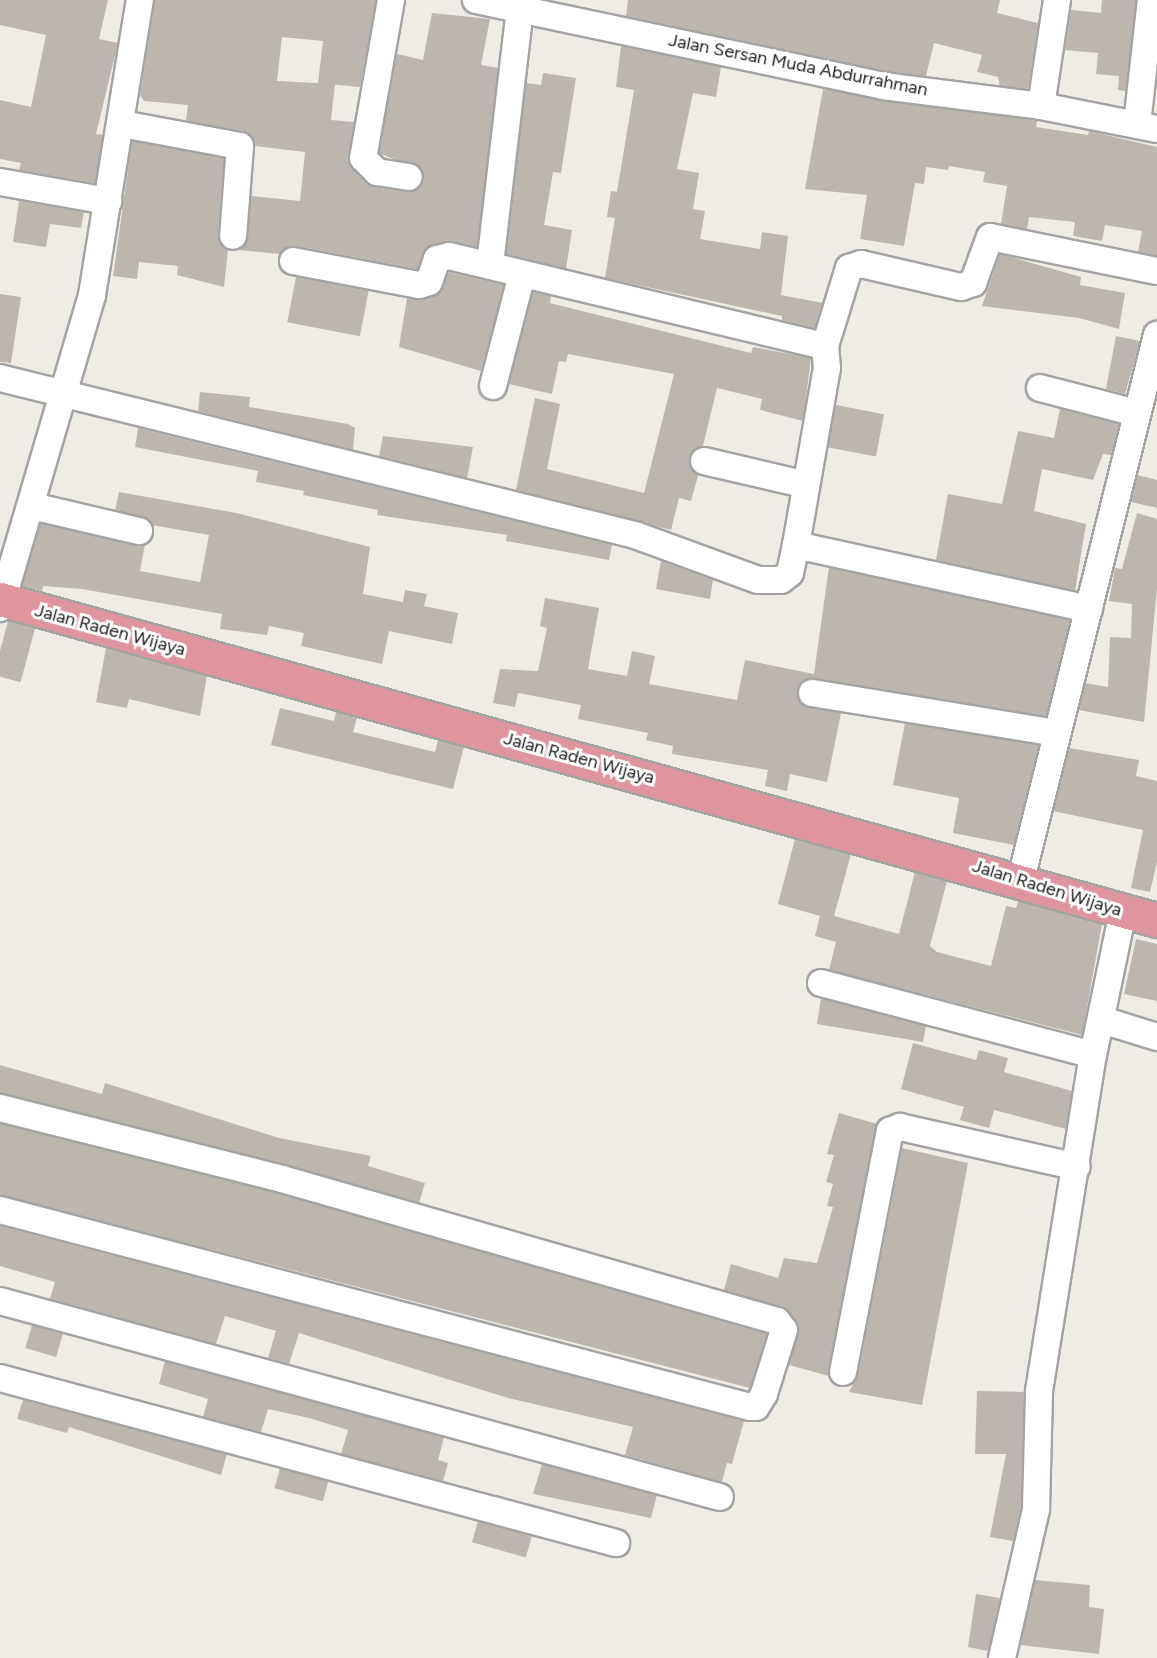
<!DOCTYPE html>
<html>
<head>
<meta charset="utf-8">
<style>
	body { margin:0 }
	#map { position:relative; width:1157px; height:1658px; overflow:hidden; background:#efece6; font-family:Figtree,sans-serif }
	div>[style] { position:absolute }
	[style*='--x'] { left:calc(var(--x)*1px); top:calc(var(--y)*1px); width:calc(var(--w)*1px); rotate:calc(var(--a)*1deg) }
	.building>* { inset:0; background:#bcb6af; transform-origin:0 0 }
	.roads { filter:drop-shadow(2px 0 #a3a3a3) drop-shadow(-2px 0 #a3a3a3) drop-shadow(0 2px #a3a3a3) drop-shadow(0 -2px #a3a3a3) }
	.street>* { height:26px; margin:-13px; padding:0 13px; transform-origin:13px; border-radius:13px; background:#fff }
	.highway>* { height:33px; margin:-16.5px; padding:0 16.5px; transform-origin:16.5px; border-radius:16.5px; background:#df95a0 }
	span { translate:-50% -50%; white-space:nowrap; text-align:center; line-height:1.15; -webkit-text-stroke:6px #fff; paint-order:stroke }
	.street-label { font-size:18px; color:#1f1f1f }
</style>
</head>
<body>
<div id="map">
	<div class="building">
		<div style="clip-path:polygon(0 0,108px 0,99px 39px,118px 43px,96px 134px,103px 135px,95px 183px,19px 170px,21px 163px,0 159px,0 100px,31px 107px,46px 35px,0 25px)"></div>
		<div style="clip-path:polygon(155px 0,376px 0,360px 87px,318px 83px,323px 41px,282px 37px,277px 81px,335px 84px,331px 120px,354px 122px,348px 156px,352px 168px,374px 187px,407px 192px,421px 186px,423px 171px,379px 153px,397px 54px,423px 60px,432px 13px,490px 19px,481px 65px,498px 68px,477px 247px,452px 241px,433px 245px,417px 269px,296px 246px,280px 254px,238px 250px,248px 238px,251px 196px,300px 201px,305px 152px,255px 146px,243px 131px,186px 121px,188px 105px,144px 101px,140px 95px)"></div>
		<div style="clip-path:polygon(628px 0,1000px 0,997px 13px,1038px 23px,1028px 89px,1000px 86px,998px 77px,977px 72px,982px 55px,934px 43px,926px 76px,885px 71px,626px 16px)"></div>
		<div style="clip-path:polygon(1102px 0,1136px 0,1126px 91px,1118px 90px,1119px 76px,1096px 74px,1098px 53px,1065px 50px,1071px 10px,1101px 13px)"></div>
		<div style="clip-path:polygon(621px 46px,721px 67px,716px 97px,693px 93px,677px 169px,699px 173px,693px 209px,705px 211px,700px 239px,760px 249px,762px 232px,788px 236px,781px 295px,823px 303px,815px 328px,782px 320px,782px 316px,605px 278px,615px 218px,607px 217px,611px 191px,617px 192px,634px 90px,616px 87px)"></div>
		<div style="clip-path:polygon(543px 73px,576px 78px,561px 173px,553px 172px,544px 225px,572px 230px,566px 269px,506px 254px,526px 83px,541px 85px)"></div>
		<div style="clip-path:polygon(823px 89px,1037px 121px,1036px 127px,1088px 135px,1089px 131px,1157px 147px,1157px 256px,1138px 252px,1142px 231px,1105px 225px,1102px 241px,1073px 236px,1075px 222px,1029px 217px,1027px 229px,1001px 224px,1007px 186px,983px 182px,985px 172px,949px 166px,948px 170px,926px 167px,924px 184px,915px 183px,904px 246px,860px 239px,867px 195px,805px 189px)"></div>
		<div style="clip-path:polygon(132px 141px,224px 158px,218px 235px,228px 250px,224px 287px,177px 275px,178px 266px,139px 262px,137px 279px,113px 276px)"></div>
		<div style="clip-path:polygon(19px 201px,84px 212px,81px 228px,50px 224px,46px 247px,13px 242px)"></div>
		<div style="clip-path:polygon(1000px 254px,1081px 277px,1080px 285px,1125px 293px,1119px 329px,1079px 318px,982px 306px)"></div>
		<div style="clip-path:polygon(448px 272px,504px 285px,481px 371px,399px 347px,407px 298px,439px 293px)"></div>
		<div style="left:296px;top:277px;width:74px;height:46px;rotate:11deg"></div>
		<div style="clip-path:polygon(533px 292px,551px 296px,550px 303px,751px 353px,753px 347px,811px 358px,803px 421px,760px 410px,762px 399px,717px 388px,703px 446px,689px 458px,698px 476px,691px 501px,679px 498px,671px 530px,516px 490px,535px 398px,560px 404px,547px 469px,644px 493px,674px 374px,568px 354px,566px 362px,559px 361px,552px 394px,509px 384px)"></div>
		<div style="clip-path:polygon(0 294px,21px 297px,11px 363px,0 362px)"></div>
		<div style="clip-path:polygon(1116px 336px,1140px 341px,1125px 394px,1106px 389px)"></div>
		<div style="clip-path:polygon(200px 392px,250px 397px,249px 407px,348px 424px,355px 428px,353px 450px,198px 411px)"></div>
		<div style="left:836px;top:405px;width:49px;height:43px;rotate:11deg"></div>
		<div style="clip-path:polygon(1060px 409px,1119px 424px,1111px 455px,1103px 454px,1093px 480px,1042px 469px,1034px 511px,1086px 524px,1075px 591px,936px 560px,948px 494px,1002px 504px,1018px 431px,1054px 438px)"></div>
		<div style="clip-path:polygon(138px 428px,612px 545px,609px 560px,506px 541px,507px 535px,377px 515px,378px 510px,303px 495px,304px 491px,256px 482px,258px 471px,135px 447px)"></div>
		<div style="clip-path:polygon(383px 436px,473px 447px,467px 478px,379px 456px)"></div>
		<div style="clip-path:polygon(1137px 475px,1157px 480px,1157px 508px,1131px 502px)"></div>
		<div style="clip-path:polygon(119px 492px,236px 513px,370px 547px,363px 594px,403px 602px,405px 590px,427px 594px,424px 606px,458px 613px,452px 644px,389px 631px,382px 664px,301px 646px,304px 633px,269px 626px,267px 635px,220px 629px,222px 614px,82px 589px,43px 586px,42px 591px,22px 586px,40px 523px,145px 544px,140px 571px,200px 582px,209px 535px,152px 525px,143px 517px,115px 510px)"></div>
		<div style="clip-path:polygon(1137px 513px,1157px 519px,1157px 589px,1144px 722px,1079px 710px,1085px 683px,1108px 687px,1110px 637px,1131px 638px,1132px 604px,1109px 601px,1115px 568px,1122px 569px)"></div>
		<div style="clip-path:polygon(661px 561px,713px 580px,710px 599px,656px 589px)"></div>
		<div style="clip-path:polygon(829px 567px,1070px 620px,1046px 716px,807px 679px,797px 690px,802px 704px,841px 713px,827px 782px,790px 774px,787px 791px,765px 786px,768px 770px,672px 754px,673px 746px,646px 740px,648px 733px,578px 719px,581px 705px,518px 693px,515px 707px,493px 703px,500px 669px,538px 671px,547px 628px,540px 626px,545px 598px,599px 608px,588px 669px,627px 676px,632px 651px,655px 656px,649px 684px,737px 700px,745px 660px,814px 674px)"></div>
		<div style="left:8px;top:621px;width:28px;height:56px;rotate:15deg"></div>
		<div style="clip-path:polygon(106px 648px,207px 676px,200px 716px,129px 699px,127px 708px,96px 702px)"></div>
		<div style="clip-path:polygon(280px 708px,334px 721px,336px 712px,357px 718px,353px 732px,435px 752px,438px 740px,464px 747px,453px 789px,271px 745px)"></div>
		<div style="clip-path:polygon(905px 723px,1039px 745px,1014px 845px,953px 833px,959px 798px,893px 785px)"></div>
		<div style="clip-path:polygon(1069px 748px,1139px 760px,1136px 776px,1157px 781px,1157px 862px,1150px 892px,1131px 888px,1143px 830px,1053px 811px)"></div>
		<div style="clip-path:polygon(795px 839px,851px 854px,834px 916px,899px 934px,915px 872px,947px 881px,930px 946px,937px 952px,991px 966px,1006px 906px,1016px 908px,1018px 901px,1102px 924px,1082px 1035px,829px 970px,836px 942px,815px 936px,820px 916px,778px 904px)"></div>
		<div style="clip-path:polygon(1136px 939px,1157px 944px,1157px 1001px,1124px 994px)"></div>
		<div style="clip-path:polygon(821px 998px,926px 1026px,923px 1042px,817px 1024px)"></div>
		<div style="clip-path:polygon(913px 1043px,976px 1060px,979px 1050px,1008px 1058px,1004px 1072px,1072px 1091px,1066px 1129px,994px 1110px,989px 1128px,960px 1120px,964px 1107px,901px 1089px)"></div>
		<div style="clip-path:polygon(0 1065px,102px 1094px,105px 1083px,279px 1138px,371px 1156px,368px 1166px,425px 1183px,419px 1203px,0 1093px)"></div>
		<div style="clip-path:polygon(839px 1113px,877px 1124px,829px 1376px,789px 1365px,799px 1328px,788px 1311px,724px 1290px,731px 1264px,778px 1278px,784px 1258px,817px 1263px,833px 1207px,827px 1206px,833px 1184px,826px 1182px,834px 1155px,827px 1154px)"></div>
		<div style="clip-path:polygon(0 1123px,278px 1193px,767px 1334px,750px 1388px,0 1195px)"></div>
		<div style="clip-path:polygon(902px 1148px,968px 1163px,922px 1405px,849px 1392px,858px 1375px)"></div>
		<div style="clip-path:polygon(0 1226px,744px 1421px,732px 1464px,727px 1463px,722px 1482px,625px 1455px,633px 1427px,508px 1398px,299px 1333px,289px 1364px,268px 1358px,276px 1331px,225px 1316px,216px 1344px,50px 1299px,55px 1282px,0 1266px)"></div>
		<div style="left:32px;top:1325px;width:32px;height:24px;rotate:16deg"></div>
		<div style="clip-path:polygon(165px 1361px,444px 1437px,438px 1460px,448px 1463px,443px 1481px,341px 1454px,348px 1430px,309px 1418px,268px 1409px,261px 1432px,203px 1417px,208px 1399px,159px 1384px)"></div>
		<div style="clip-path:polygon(977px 1391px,1024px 1392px,1021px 1507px,1013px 1541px,990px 1537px,1006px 1454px,975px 1454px)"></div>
		<div style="clip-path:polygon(23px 1400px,227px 1454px,221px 1475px,69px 1427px,67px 1433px,17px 1419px)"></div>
		<div style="clip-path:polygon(542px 1464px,657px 1495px,651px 1518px,533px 1494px)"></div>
		<div style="left:280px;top:1468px;width:50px;height:21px;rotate:15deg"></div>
		<div style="left:478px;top:1521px;width:56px;height:22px;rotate:16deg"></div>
		<div style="clip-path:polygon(1035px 1580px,1090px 1585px,1089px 1607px,1104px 1609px,1099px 1654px,1020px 1645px)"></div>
		<div style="clip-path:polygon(976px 1594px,1000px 1598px,988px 1651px,968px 1647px)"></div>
	</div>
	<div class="roads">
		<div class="street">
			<div style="--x:391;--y:0;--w:160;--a:100"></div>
			<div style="--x:363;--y:158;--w:20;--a:45"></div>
			<div style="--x:377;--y:172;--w:32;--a:9"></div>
			<div style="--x:476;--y:0;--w:416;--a:11.9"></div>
			<div style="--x:883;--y:86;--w:159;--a:7.2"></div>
			<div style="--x:1041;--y:106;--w:118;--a:11.2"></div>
			<div style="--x:1041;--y:106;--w:107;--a:-81.4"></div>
			<div style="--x:122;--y:124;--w:120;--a:10.6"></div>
			<div style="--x:240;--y:146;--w:90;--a:94.4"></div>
			<div style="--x:1137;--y:124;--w:125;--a:-83.6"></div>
			<div style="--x:0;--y:182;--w:110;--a:10"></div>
			<div style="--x:293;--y:261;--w:128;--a:10.8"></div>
			<div style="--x:419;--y:285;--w:10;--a:-17"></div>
			<div style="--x:429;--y:282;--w:24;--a:-71"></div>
			<div style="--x:437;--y:259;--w:12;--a:-14"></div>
			<div style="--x:449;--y:256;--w:387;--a:13.5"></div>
			<div style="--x:490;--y:264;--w:259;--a:-83.3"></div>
			<div style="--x:0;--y:378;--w:654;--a:13.89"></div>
			<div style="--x:635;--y:535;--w:131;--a:20.1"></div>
			<div style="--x:758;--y:580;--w:23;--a:0"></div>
			<div style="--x:781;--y:580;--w:11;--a:-38"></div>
			<div style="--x:790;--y:573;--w:29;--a:-78"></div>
			<div style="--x:493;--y:386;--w:115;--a:-75.4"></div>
			<div style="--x:1040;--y:388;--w:100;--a:14.5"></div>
			<div style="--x:704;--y:461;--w:102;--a:13.1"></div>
			<div style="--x:32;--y:506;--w:110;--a:13.2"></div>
			<div style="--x:0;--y:608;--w:326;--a:-73.6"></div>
			<div style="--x:92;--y:295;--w:299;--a:-80.8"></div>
			<div style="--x:1089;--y:609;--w:300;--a:-167.7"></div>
			<div style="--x:796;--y:545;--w:180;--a:-80.1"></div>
			<div style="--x:827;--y:368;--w:22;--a:-95"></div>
			<div style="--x:825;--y:346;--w:82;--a:-72.9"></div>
			<div style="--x:849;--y:268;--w:13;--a:-18"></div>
			<div style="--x:861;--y:264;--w:103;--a:13"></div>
			<div style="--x:961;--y:287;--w:13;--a:-18"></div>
			<div style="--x:973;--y:283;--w:49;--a:-69.7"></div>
			<div style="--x:990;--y:237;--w:170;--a:11.5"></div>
			<div style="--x:812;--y:693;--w:247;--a:9.3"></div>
			<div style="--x:1021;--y:879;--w:561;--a:-75.96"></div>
			<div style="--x:821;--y:983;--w:281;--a:14.8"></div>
			<div style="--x:1102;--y:1020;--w:58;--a:17.2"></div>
			<div style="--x:0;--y:1108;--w:291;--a:14.1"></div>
			<div style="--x:282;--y:1179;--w:515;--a:16.01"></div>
			<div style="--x:777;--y:1321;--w:11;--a:52"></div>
			<div style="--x:784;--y:1330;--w:67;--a:107.4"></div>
			<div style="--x:764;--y:1394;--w:15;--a:122"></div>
			<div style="--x:756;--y:1407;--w:6;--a:180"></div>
			<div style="--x:750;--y:1407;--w:775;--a:-165.28"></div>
			<div style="--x:0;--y:1301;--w:746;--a:15.23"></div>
			<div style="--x:843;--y:1372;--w:246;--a:-79"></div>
			<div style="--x:890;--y:1131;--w:11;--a:-22"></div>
			<div style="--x:900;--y:1127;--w:181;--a:12.7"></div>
			<div style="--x:0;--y:1378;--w:638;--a:15"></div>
			<div style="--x:1002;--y:1658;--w:153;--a:-77.1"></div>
			<div style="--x:1036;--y:1509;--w:118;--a:-88.5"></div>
			<div style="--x:1039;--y:1391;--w:340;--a:-80.9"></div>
			<div style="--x:1093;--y:1055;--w:147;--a:-78.2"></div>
		</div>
		<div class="highway">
			<div style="--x:0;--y:599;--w:1201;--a:15.51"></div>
		</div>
	</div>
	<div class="street-label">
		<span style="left:798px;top:65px;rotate:11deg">Jalan Sersan Muda Abdurrahman</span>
		<span style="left:110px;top:630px;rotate:15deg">Jalan Raden Wijaya</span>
		<span style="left:579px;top:758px;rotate:15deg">Jalan Raden Wijaya</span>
		<span style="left:1047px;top:888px;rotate:17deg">Jalan Raden Wijaya</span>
	</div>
</div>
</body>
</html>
